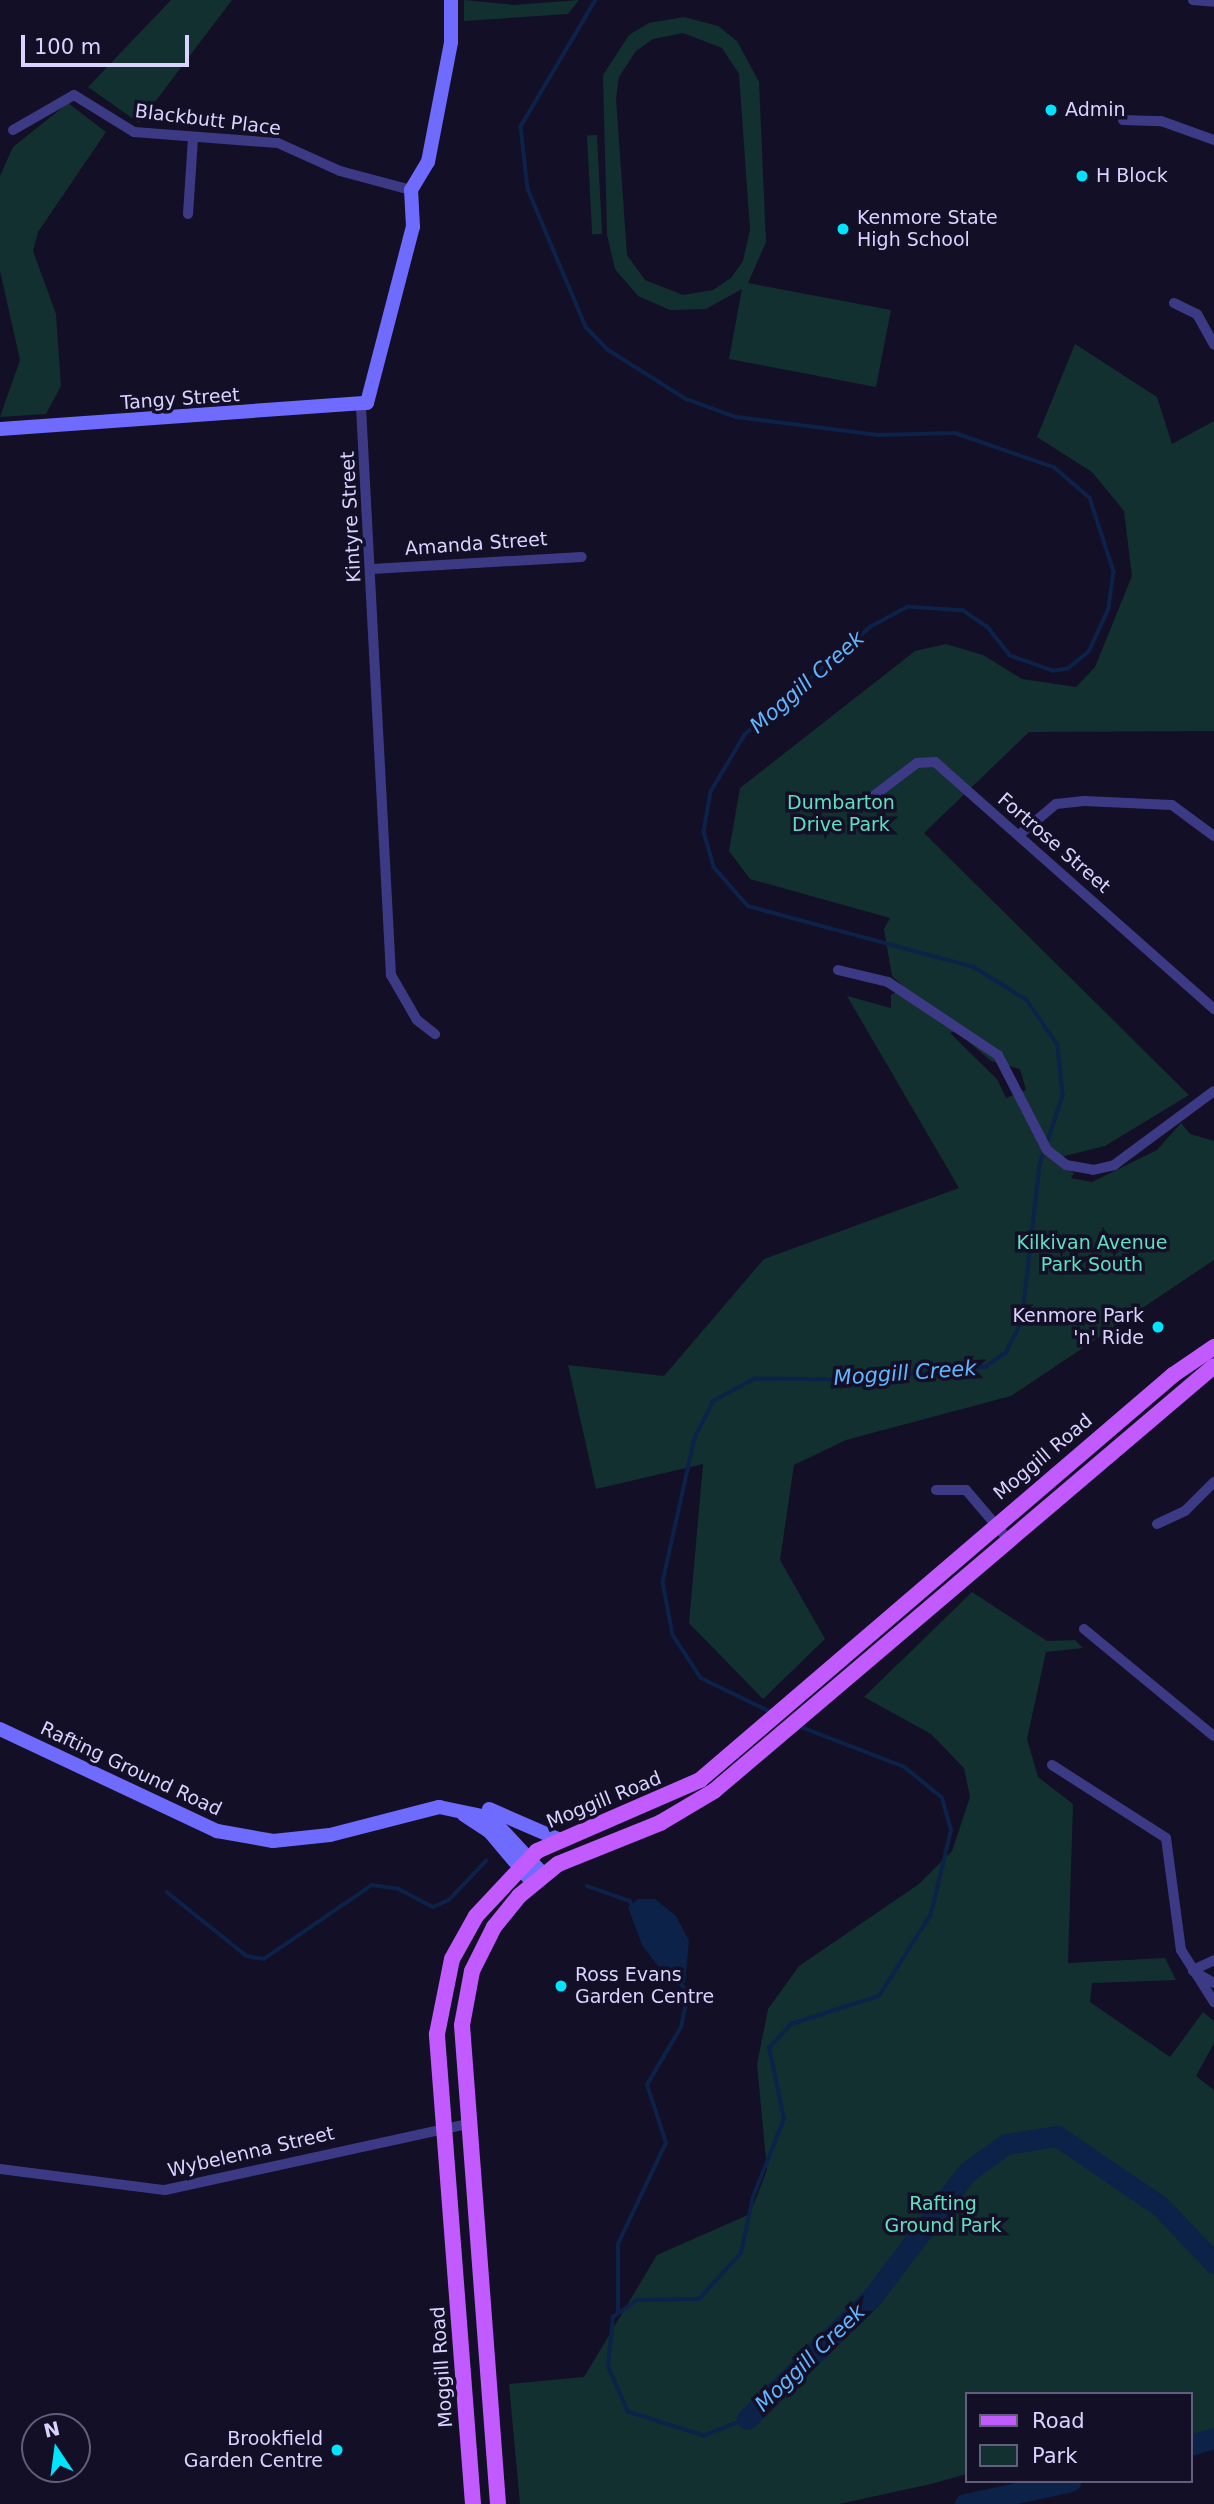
<!DOCTYPE html>
<html>
<head>
<meta charset="utf-8">
<style>
	body { margin:0 }
	#map { position:relative; width:1214px; height:2504px; overflow:hidden; background:#130f26; font-family:"DejaVu Sans",sans-serif }
	div>[style] { position:absolute }
	[style*='--x'] { left:calc(var(--x)*1px); top:calc(var(--y)*1px); width:calc(var(--w)*1px); rotate:calc(var(--a)*1deg) }
	.green>* { inset:0; background:#12302f; transform-origin:0 0 }
	.water>* { inset:0; background:#0c2248 }
	.stream>* { height:3.5px; margin:-1.75px; padding:0 1.75px; transform-origin:1.75px; border-radius:1.75px; background:#0c2248 }
	.river>* { height:21px; margin:-10.5px; padding:0 10.5px; transform-origin:10.5px; border-radius:10.5px; background:#0c2248 }
	.street>* { height:10px; margin:-5px; padding:0 5px; transform-origin:5px; border-radius:5px; background:#3d3a85 }
	.secondary>* { height:14px; margin:-7px; padding:0 7px; transform-origin:7px; border-radius:7px; background:#6f6bff }
	.primary>* { height:16px; margin:-8px; padding:0 8px; transform-origin:8px; border-radius:8px; background:#c25bff }
	.dots>* { width:19px; height:19px; translate:-50% -50%; box-sizing:border-box; border:4px solid #130f26; border-radius:50% }
	span { translate:-50% -50%; white-space:nowrap; text-align:center; line-height:1.15; -webkit-text-stroke:7px #130f26; paint-order:stroke }
	.poi-label { font-size:19px; color:#d9d4ff }
	.left { translate:0 -50%; text-align:left }
	.right { translate:-100% -50%; text-align:right }
	.street-label { font-size:19px; color:#d9d4ff }
	.park-label { font-size:19px; color:#5fe0c0 }
	.water-label { font-size:21px; color:#62b6ff; font-style:italic }
	.legend { position:absolute; left:965px; top:2392px; width:228px; height:91px; box-sizing:border-box; background:#130f26; border:2px solid #625e7d; margin:0; padding:9px 12px; list-style:none; font-size:21px; color:#d9d4ff }
	.legend li { display:flex; align-items:center; gap:14px; height:35px }
	.legend b { width:35px; border:2px solid #625e7d }
	.north { position:absolute; left:21px; top:2413px; width:70px; height:70px; box-sizing:border-box; background:#130f26; border:2px solid #625e7d; border-radius:50%; rotate:347deg; font-size:19px; font-weight:700; line-height:28px; text-align:center; color:#d9d4ff }
	.north::after { content:''; display:block; margin:auto; width:24px; height:32px; background:#00e5ff; clip-path:polygon(50% 0,100% 100%,50% 72%,0 100%) }
	.scale { position:absolute; left:21px; top:35px; width:168px; height:32px; box-sizing:border-box; border:4px solid #d9d4ff; border-top:0; padding-left:9px; font-size:21px; line-height:24px; white-space:nowrap; color:#d9d4ff; -webkit-text-stroke:5px #130f26; paint-order:stroke }
</style>
</head>
<body>
<div id="map">
	<div class="green">
		<div style="clip-path:polygon(171px 0,232px 0,139px 123px,88px 87px)"></div>
		<div style="clip-path:polygon(464px 0,514px 5px,579px 0,568px 14px,464px 21px)"></div>
		<div style="clip-path:polygon(evenodd,684px 17px,718px 26px,737px 41px,759px 82px,766px 242px,748px 283px,891px 310px,876px 387px,729px 359px,742px 289px,706px 309px,670px 310px,638px 296px,615px 269px,607px 235px,603px 75px,629px 35px,649px 23px,684px 17px,683px 33px,722px 48px,739px 74px,750px 230px,743px 261px,731px 278px,713px 290px,683px 295px,645px 280px,627px 255px,616px 98px,619px 77px,636px 51px,653px 39px,683px 33px)"></div>
		<div style="clip-path:polygon(68px 103px,106px 132px,38px 232px,33px 251px,56px 314px,61px 386px,46px 414px,0 417px,20px 360px,0 271px,0 176px,13px 147px)"></div>
		<div style="left:597px;top:135px;width:99px;height:10px;rotate:87deg"></div>
		<div style="clip-path:polygon(evenodd,1075px 344px,1157px 397px,1172px 444px,1214px 421px,1214px 731px,1029px 732px,924px 833px,1189px 1095px,1105px 1146px,1052px 1159px,1074px 1173px,1071px 1178px,1092px 1182px,1157px 1150px,1181px 1123px,1190px 1134px,1214px 1141px,1214px 1260px,1011px 1396px,846px 1440px,794px 1465px,780px 1560px,825px 1639px,763px 1699px,689px 1623px,703px 1464px,596px 1489px,568px 1365px,664px 1376px,764px 1259px,959px 1188px,847px 996px,891px 1008px,891px 995px,904px 987px,892px 976px,884px 929px,890px 918px,750px 879px,729px 851px,740px 788px,915px 651px,946px 644px,983px 655px,1022px 679px,1076px 687px,1095px 667px,1132px 576px,1124px 511px,1092px 472px,1037px 437px,1075px 344px,956px 1031px,991px 1061px,1020px 1069px,1026px 1090px,1006px 1098px,997px 1079px,950px 1033px,956px 1031px)"></div>
		<div style="clip-path:polygon(972px 1592px,1047px 1641px,1075px 1640px,1083px 1648px,1046px 1652px,1027px 1739px,1038px 1777px,1073px 1804px,1068px 1963px,1165px 1958px,1176px 1980px,1092px 1983px,1090px 2002px,1170px 2057px,1203px 2012px,1214px 2021px,1214px 2043px,1196px 2076px,1214px 2090px,1214px 2448px,1191px 2433px,1191px 2394px,967px 2394px,967px 2474px,931px 2484px,839px 2504px,520px 2504px,509px 2384px,584px 2377px,657px 2255px,750px 2214px,767px 2170px,757px 2064px,768px 2009px,799px 1966px,919px 1884px,952px 1851px,970px 1797px,964px 1768px,931px 1734px,864px 1697px)"></div>
	</div>
	<div class="water">
		<div style="clip-path:polygon(638px 1899px,655px 1899px,676px 1916px,689px 1941px,685px 1983px,670px 1982px,642px 1945px,628px 1907px)"></div>
	</div>
	<div class="stream">
		<div style="--x:596;--y:0;--w:147;--a:120.6"></div>
		<div style="--x:521;--y:127;--w:62;--a:83.6"></div>
		<div style="--x:528;--y:189;--w:150;--a:67.2"></div>
		<div style="--x:586;--y:327;--w:30;--a:46"></div>
		<div style="--x:607;--y:349;--w:93;--a:32.3"></div>
		<div style="--x:686;--y:399;--w:53;--a:19.8"></div>
		<div style="--x:736;--y:417;--w:143;--a:7.2"></div>
		<div style="--x:878;--y:435;--w:77;--a:-1.5"></div>
		<div style="--x:955;--y:433;--w:105;--a:19"></div>
		<div style="--x:1054;--y:467;--w:48;--a:40.7"></div>
		<div style="--x:1090;--y:498;--w:78;--a:72"></div>
		<div style="--x:1114;--y:572;--w:37;--a:98"></div>
		<div style="--x:1109;--y:609;--w:47;--a:114.9"></div>
		<div style="--x:1089;--y:652;--w:27;--a:141"></div>
		<div style="--x:1068;--y:669;--w:15;--a:172"></div>
		<div style="--x:1053;--y:671;--w:46;--a:-160.8"></div>
		<div style="--x:1010;--y:656;--w:37;--a:-128"></div>
		<div style="--x:987;--y:627;--w:29;--a:-146"></div>
		<div style="--x:963;--y:611;--w:55;--a:-175.8"></div>
		<div style="--x:908;--y:607;--w:42;--a:151.6"></div>
		<div style="--x:871;--y:627;--w:166;--a:139.4"></div>
		<div style="--x:745;--y:735;--w:66;--a:120.8"></div>
		<div style="--x:711;--y:792;--w:41;--a:99.9"></div>
		<div style="--x:704;--y:832;--w:36;--a:74"></div>
		<div style="--x:714;--y:867;--w:52;--a:48.9"></div>
		<div style="--x:748;--y:906;--w:234;--a:15.1"></div>
		<div style="--x:974;--y:967;--w:62;--a:31.9"></div>
		<div style="--x:1027;--y:1000;--w:55;--a:55.4"></div>
		<div style="--x:1058;--y:1045;--w:51;--a:84.4"></div>
		<div style="--x:1063;--y:1096;--w:73;--a:108.4"></div>
		<div style="--x:1040;--y:1165;--w:158;--a:96.5"></div>
		<div style="--x:1022;--y:1322;--w:35;--a:117"></div>
		<div style="--x:1006;--y:1353;--w:24;--a:145"></div>
		<div style="--x:986;--y:1367;--w:28;--a:174"></div>
		<div style="--x:958;--y:1370;--w:96;--a:174"></div>
		<div style="--x:863;--y:1380;--w:108;--a:-179.5"></div>
		<div style="--x:755;--y:1379;--w:47;--a:151.8"></div>
		<div style="--x:714;--y:1401;--w:42;--a:117.2"></div>
		<div style="--x:695;--y:1438;--w:148;--a:102.5"></div>
		<div style="--x:663;--y:1582;--w:54;--a:79.3"></div>
		<div style="--x:673;--y:1635;--w:51;--a:56.9"></div>
		<div style="--x:701;--y:1678;--w:78;--a:25.9"></div>
		<div style="--x:587;--y:1886;--w:46;--a:19.2"></div>
		<div style="--x:630;--y:1901;--w:9;--a:63"></div>
		<div style="--x:167;--y:1892;--w:102;--a:38.7"></div>
		<div style="--x:247;--y:1956;--w:17;--a:10"></div>
		<div style="--x:264;--y:1959;--w:131;--a:-34.4"></div>
		<div style="--x:372;--y:1885;--w:27;--a:8"></div>
		<div style="--x:399;--y:1889;--w:38;--a:28"></div>
		<div style="--x:433;--y:1907;--w:17;--a:-24"></div>
		<div style="--x:449;--y:1900;--w:54;--a:-46.5"></div>
		<div style="--x:618;--y:2312;--w:68;--a:-90"></div>
		<div style="--x:618;--y:2244;--w:112;--a:-64.6"></div>
		<div style="--x:666;--y:2143;--w:61;--a:-108.1"></div>
		<div style="--x:647;--y:2085;--w:67;--a:-59.6"></div>
		<div style="--x:681;--y:2027;--w:35;--a:-78"></div>
		<div style="--x:688;--y:1993;--w:16;--a:-130"></div>
		<div style="--x:747;--y:2419;--w:46;--a:158.4"></div>
		<div style="--x:704;--y:2436;--w:80;--a:-162.5"></div>
		<div style="--x:628;--y:2412;--w:49;--a:-114"></div>
		<div style="--x:608;--y:2367;--w:50;--a:-84.3"></div>
		<div style="--x:613;--y:2317;--w:29;--a:-35"></div>
		<div style="--x:637;--y:2300;--w:62;--a:-0.9"></div>
		<div style="--x:699;--y:2299;--w:62;--a:-47.6"></div>
		<div style="--x:741;--y:2253;--w:57;--a:-77.9"></div>
		<div style="--x:753;--y:2197;--w:84;--a:-68.3"></div>
		<div style="--x:784;--y:2119;--w:73;--a:-101.9"></div>
		<div style="--x:769;--y:2048;--w:33;--a:-47"></div>
		<div style="--x:791;--y:2024;--w:92;--a:-17.7"></div>
		<div style="--x:879;--y:1996;--w:97;--a:-57.6"></div>
		<div style="--x:931;--y:1914;--w:86;--a:-76.6"></div>
		<div style="--x:951;--y:1830;--w:33;--a:-106"></div>
		<div style="--x:942;--y:1798;--w:49;--a:-140.8"></div>
		<div style="--x:904;--y:1767;--w:111;--a:-159"></div>
	</div>
	<div class="river">
		<div style="--x:747;--y:2419;--w:175;--a:-44.3"></div>
		<div style="--x:872;--y:2297;--w:156;--a:-52.8"></div>
		<div style="--x:966;--y:2173;--w:49;--a:-35.9"></div>
		<div style="--x:1006;--y:2144;--w:52;--a:-8.9"></div>
		<div style="--x:1057;--y:2136;--w:125;--a:34.2"></div>
		<div style="--x:1160;--y:2206;--w:79;--a:46.5"></div>
		<div style="--x:1191;--y:2445;--w:24;--a:-17"></div>
		<div style="--x:965;--y:2504;--w:108;--a:-12.2"></div>
	</div>
	<div class="street">
		<div style="--x:1193;--y:0;--w:21;--a:5"></div>
		<div style="--x:1123;--y:120;--w:38;--a:2"></div>
		<div style="--x:1161;--y:121;--w:56;--a:19.7"></div>
		<div style="--x:13;--y:130;--w:70;--a:-29.8"></div>
		<div style="--x:74;--y:95;--w:70;--a:31.7"></div>
		<div style="--x:134;--y:132;--w:144;--a:4.4"></div>
		<div style="--x:278;--y:143;--w:68;--a:24.3"></div>
		<div style="--x:340;--y:171;--w:73;--a:15"></div>
		<div style="--x:188;--y:214;--w:75;--a:-86.2"></div>
		<div style="--x:1174;--y:303;--w:25;--a:26"></div>
		<div style="--x:1197;--y:314;--w:35;--a:61"></div>
		<div style="--x:361;--y:407;--w:569;--a:86.98"></div>
		<div style="--x:391;--y:975;--w:52;--a:60"></div>
		<div style="--x:417;--y:1020;--w:23;--a:38"></div>
		<div style="--x:372;--y:569;--w:210;--a:-3.3"></div>
		<div style="--x:863;--y:804;--w:68;--a:-37.2"></div>
		<div style="--x:917;--y:763;--w:18;--a:-3"></div>
		<div style="--x:935;--y:762;--w:373;--a:41.5"></div>
		<div style="--x:1019;--y:835;--w:48;--a:-40"></div>
		<div style="--x:1056;--y:804;--w:28;--a:-6"></div>
		<div style="--x:1084;--y:801;--w:88;--a:2.6"></div>
		<div style="--x:1172;--y:805;--w:52;--a:36.4"></div>
		<div style="--x:838;--y:970;--w:51;--a:13.5"></div>
		<div style="--x:888;--y:982;--w:132;--a:33.6"></div>
		<div style="--x:998;--y:1055;--w:107;--a:62.7"></div>
		<div style="--x:1047;--y:1150;--w:24;--a:38"></div>
		<div style="--x:1066;--y:1165;--w:27;--a:10"></div>
		<div style="--x:1093;--y:1170;--w:22;--a:-13"></div>
		<div style="--x:1114;--y:1165;--w:124;--a:-36.5"></div>
		<div style="--x:936;--y:1490;--w:30;--a:0"></div>
		<div style="--x:966;--y:1490;--w:63;--a:49.5"></div>
		<div style="--x:1157;--y:1524;--w:31;--a:-25"></div>
		<div style="--x:1185;--y:1511;--w:41;--a:-45"></div>
		<div style="--x:1084;--y:1629;--w:168;--a:39.5"></div>
		<div style="--x:1052;--y:1765;--w:135;--a:32.6"></div>
		<div style="--x:1166;--y:1838;--w:113;--a:82.4"></div>
		<div style="--x:1181;--y:1950;--w:62;--a:57.6"></div>
		<div style="--x:1193;--y:1970;--w:23;--a:-25"></div>
		<div style="--x:1193;--y:1971;--w:24;--a:30"></div>
		<div style="--x:0;--y:2169;--w:166;--a:7.3"></div>
		<div style="--x:165;--y:2190;--w:309;--a:-12.3"></div>
	</div>
	<div class="secondary">
		<div style="--x:0;--y:429;--w:368;--a:-4.1"></div>
		<div style="--x:367;--y:403;--w:182;--a:-75.4"></div>
		<div style="--x:413;--y:227;--w:37;--a:-93"></div>
		<div style="--x:411;--y:190;--w:33;--a:-59"></div>
		<div style="--x:428;--y:162;--w:122;--a:-79.1"></div>
		<div style="--x:451;--y:42;--w:42;--a:-90"></div>
		<div style="--x:0;--y:1729;--w:240;--a:25.2"></div>
		<div style="--x:217;--y:1831;--w:57;--a:10.1"></div>
		<div style="--x:273;--y:1841;--w:57;--a:-6"></div>
		<div style="--x:330;--y:1835;--w:113;--a:-14.4"></div>
		<div style="--x:439;--y:1807;--w:53;--a:11.9"></div>
		<div style="--x:491;--y:1818;--w:76;--a:47.1"></div>
		<div style="--x:489;--y:1809;--w:75;--a:23.5"></div>
		<div style="--x:464;--y:1815;--w:30;--a:33"></div>
		<div style="--x:489;--y:1831;--w:68;--a:49.8"></div>
	</div>
	<div class="primary">
		<div style="--x:473;--y:2504;--w:471;--a:-94.4"></div>
		<div style="--x:437;--y:2034;--w:76;--a:-78.7"></div>
		<div style="--x:452;--y:1959;--w:49;--a:-60.8"></div>
		<div style="--x:476;--y:1916;--w:89;--a:-46.8"></div>
		<div style="--x:537;--y:1851;--w:178;--a:-23.5"></div>
		<div style="--x:700;--y:1780;--w:623;--a:-40.57"></div>
		<div style="--x:1173;--y:1375;--w:50;--a:-34.3"></div>
		<div style="--x:498;--y:2504;--w:480;--a:-94.3"></div>
		<div style="--x:462;--y:2025;--w:55;--a:-79.5"></div>
		<div style="--x:472;--y:1971;--w:49;--a:-63.4"></div>
		<div style="--x:494;--y:1927;--w:40;--a:-51"></div>
		<div style="--x:519;--y:1896;--w:50;--a:-39.4"></div>
		<div style="--x:558;--y:1864;--w:110;--a:-21.9"></div>
		<div style="--x:660;--y:1823;--w:63;--a:-30.7"></div>
		<div style="--x:714;--y:1791;--w:656;--a:-40.36"></div>
	</div>
	<div class="dots">
		<div style="left:1051px;top:110px;background:#00e5ff"></div>
		<div style="left:1082px;top:176px;background:#00e5ff"></div>
		<div style="left:843px;top:229px;background:#00e5ff"></div>
		<div style="left:1158px;top:1327px;background:#00e5ff"></div>
		<div style="left:561px;top:1986px;background:#00e5ff"></div>
		<div style="left:337px;top:2450px;background:#00e5ff"></div>
	</div>
	<div class="poi-label">
		<span class="left" style="left:1065px;top:110px">Admin</span>
		<span class="left" style="left:1096px;top:176px">H Block</span>
		<span class="left" style="left:857px;top:229px">Kenmore State<br>High School</span>
		<span class="right" style="left:1144px;top:1327px">Kenmore Park<br>'n' Ride</span>
		<span class="left" style="left:575px;top:1986px">Ross Evans<br>Garden Centre</span>
		<span class="right" style="left:323px;top:2450px">Brookfield<br>Garden Centre</span>
	</div>
	<div class="street-label">
		<span style="left:208px;top:120px;rotate:7deg">Blackbutt Place</span>
		<span style="left:180px;top:399px;rotate:-4deg">Tangy Street</span>
		<span style="left:351px;top:517px;rotate:-93deg">Kintyre Street</span>
		<span style="left:476px;top:544px;rotate:-4deg">Amanda Street</span>
		<span style="left:1054px;top:843px;rotate:41deg">Fortrose Street</span>
		<span style="left:1043px;top:1457px;rotate:-40deg">Moggill Road</span>
		<span style="left:131px;top:1769px;rotate:25deg">Rafting Ground Road</span>
		<span style="left:604px;top:1800px;rotate:-22deg">Moggill Road</span>
		<span style="left:251px;top:2152px;rotate:-13deg">Wybelenna Street</span>
		<span style="left:442px;top:2367px;rotate:-94deg">Moggill Road</span>
	</div>
	<div class="park-label">
		<span style="left:841px;top:814px">Dumbarton<br>Drive Park</span>
		<span style="left:1092px;top:1254px">Kilkivan Avenue<br>Park South</span>
		<span style="left:943px;top:2215px">Rafting<br>Ground Park</span>
	</div>
	<div class="water-label">
		<span style="left:807px;top:682px;rotate:-41deg">Moggill Creek</span>
		<span style="left:905px;top:1373px;rotate:-4deg">Moggill Creek</span>
		<span style="left:810px;top:2358px;rotate:-44deg">Moggill Creek</span>
	</div>
	<ul class="legend">
	<li><b style="height:9px;background:#c25bff"></b>Road</li>
	<li><b style="height:19px;background:#12302f"></b>Park</li>
	</ul>
	<div class="north">N</div>
	<div class="scale">100 m</div>
</div>
</body>
</html>
